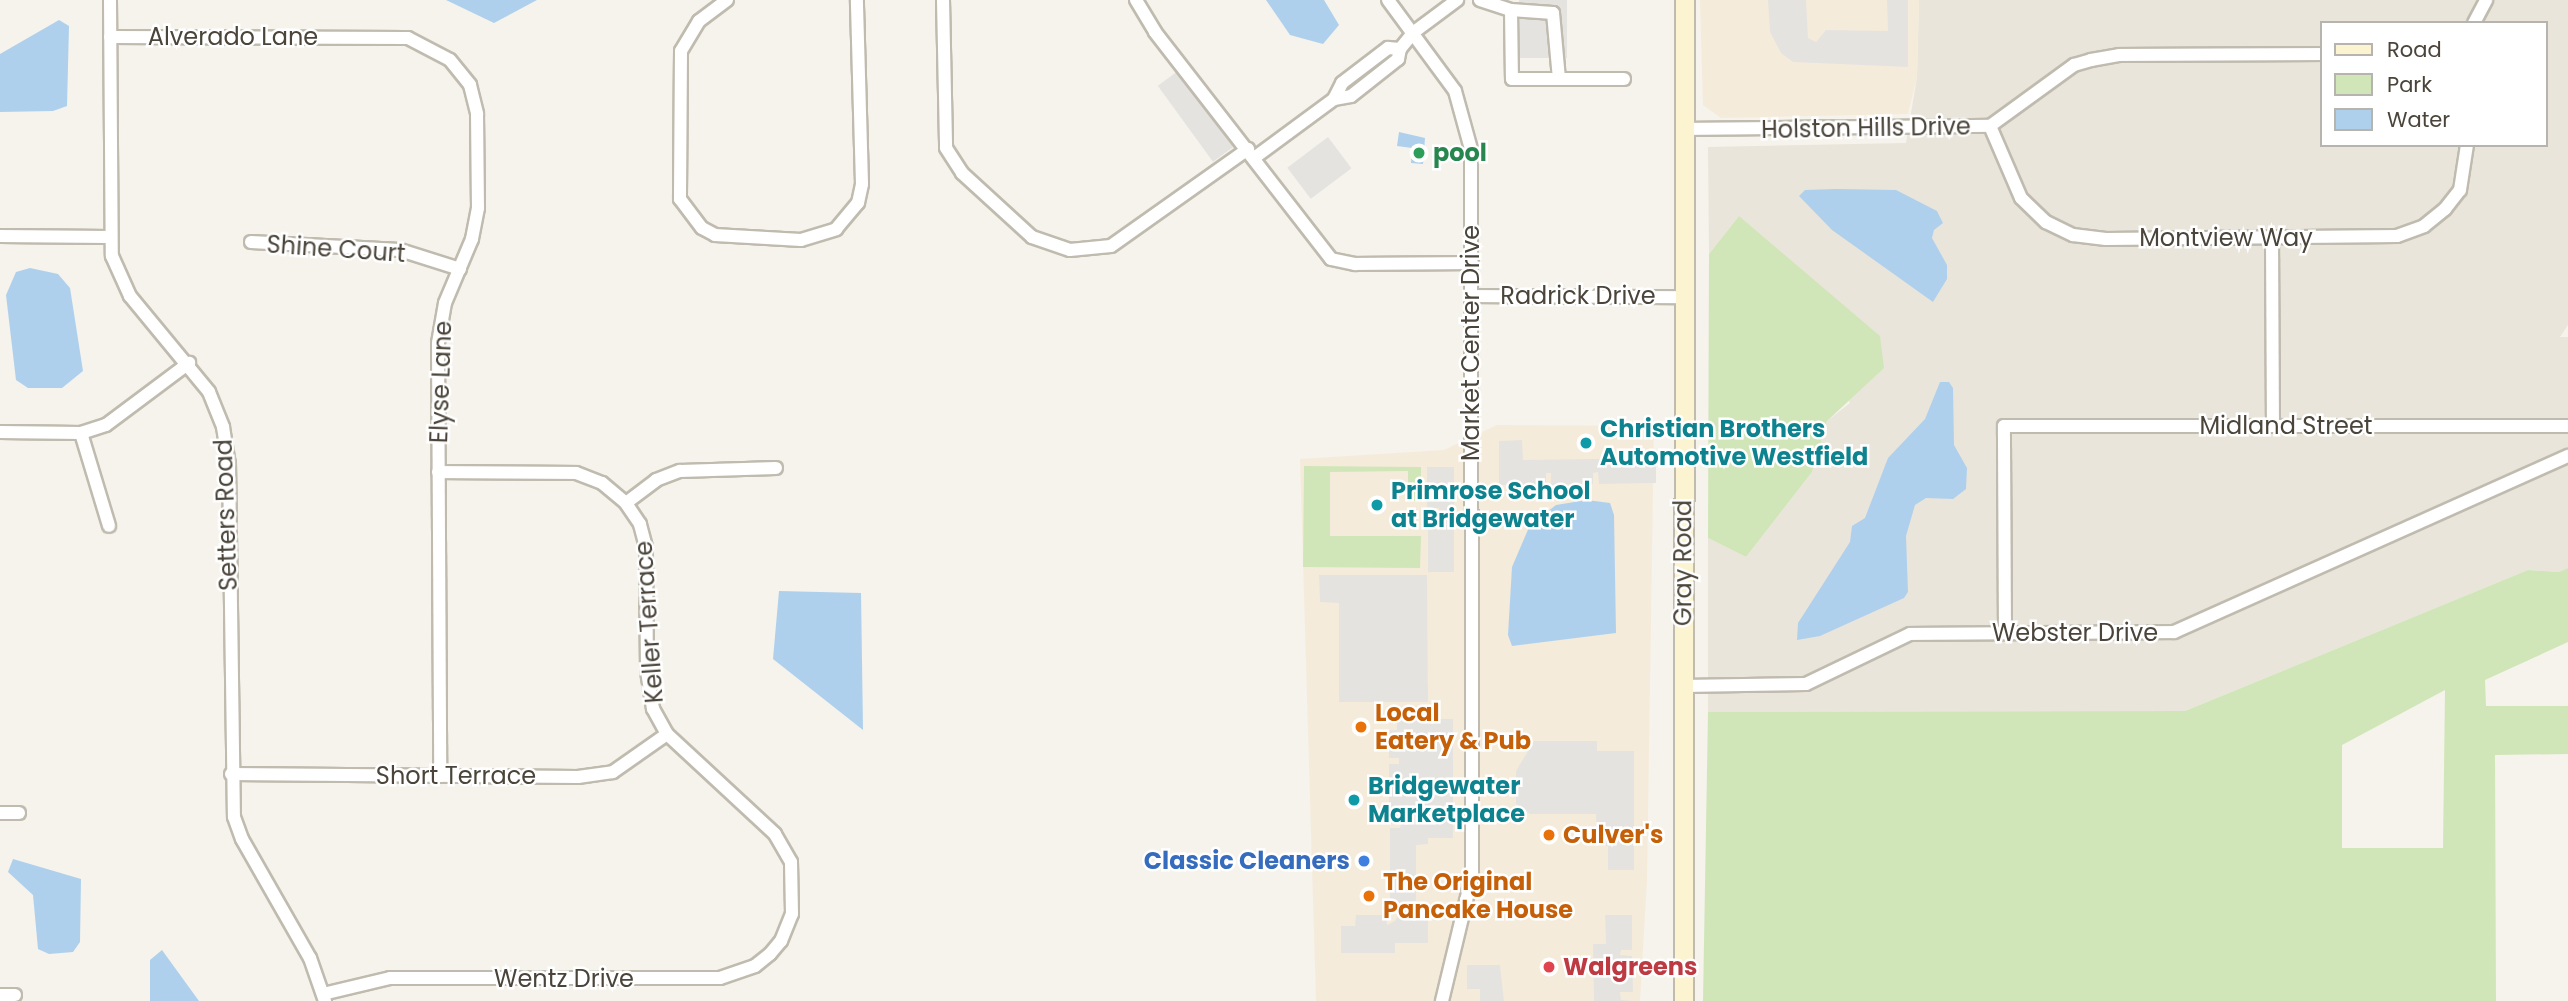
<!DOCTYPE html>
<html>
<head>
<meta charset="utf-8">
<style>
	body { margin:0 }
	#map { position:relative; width:2568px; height:1001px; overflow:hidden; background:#f5f3ec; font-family:Poppins,sans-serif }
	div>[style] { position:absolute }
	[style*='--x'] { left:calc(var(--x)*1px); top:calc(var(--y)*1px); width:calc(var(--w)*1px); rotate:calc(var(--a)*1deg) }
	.residential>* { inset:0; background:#e9e5db }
	.commercial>* { inset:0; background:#f5ebda }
	.green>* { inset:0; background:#d0e6b8 }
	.parking>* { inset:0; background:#e5e3e0; transform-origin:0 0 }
	.water>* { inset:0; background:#aed0ed }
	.roads { filter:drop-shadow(2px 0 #c0bbaf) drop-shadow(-2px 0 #c0bbaf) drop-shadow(0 2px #c0bbaf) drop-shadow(0 -2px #c0bbaf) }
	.street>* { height:12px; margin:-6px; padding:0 6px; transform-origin:6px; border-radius:6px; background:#fff }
	.secondary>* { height:18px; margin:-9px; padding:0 9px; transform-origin:9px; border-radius:9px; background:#fcf3d0 }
	.dots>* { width:19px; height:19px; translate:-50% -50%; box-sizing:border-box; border:4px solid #fff; border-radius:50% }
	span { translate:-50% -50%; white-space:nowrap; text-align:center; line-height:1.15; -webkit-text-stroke:5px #fff; paint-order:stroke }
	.street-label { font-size:24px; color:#4a443a }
	.leisure-label { font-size:24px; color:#27864d; font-weight:700 }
	.left { translate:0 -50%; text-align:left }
	.culture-label { font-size:24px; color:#0d838f; font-weight:700 }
	.food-label { font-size:24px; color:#c56008; font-weight:700 }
	.shop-label { font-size:24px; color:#366cbe; font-weight:700 }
	.right { translate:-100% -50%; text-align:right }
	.health-label { font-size:24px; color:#be3a42; font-weight:700 }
	.legend { position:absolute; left:2320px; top:21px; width:228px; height:126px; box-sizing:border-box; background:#fff; border:2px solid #b7b4b0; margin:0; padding:9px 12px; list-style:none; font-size:21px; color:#4a443a }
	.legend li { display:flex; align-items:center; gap:14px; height:35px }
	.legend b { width:35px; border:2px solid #b7b4b0 }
</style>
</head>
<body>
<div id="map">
	<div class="residential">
		<div style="clip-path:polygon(evenodd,1919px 0,2568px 0,2568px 325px,2560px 337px,2568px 337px,2568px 568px,2559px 572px,2528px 570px,2185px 711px,1708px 712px,1708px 538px,1746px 557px,1812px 472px,1827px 421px,1850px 403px,1739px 216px,1709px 254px,1708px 147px,1906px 143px,1917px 77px,1919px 0,2321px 23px,2545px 23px,2545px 145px,2321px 145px,2321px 23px)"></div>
	</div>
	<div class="commercial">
		<div style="clip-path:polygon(1700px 0,1919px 0,1917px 77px,1908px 114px,1721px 118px,1703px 105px)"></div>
		<div style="clip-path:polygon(1497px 425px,1654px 426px,1647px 879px,1640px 1001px,1316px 1001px,1300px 459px,1444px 450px)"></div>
	</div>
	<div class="green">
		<div style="clip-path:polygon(1739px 216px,1880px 336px,1884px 368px,1827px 421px,1812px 472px,1746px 557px,1708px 538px,1709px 254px)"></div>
		<div style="clip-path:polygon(1304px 466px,1421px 467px,1421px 501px,1408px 501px,1408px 471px,1330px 472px,1330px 536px,1421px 536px,1420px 568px,1303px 567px)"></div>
		<div style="clip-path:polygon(evenodd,2568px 568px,2568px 642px,2485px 680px,2486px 706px,2568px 706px,2568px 754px,2495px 755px,2496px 1001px,1703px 1001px,1708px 712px,2185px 711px,2528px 570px,2559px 572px,2568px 568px,2445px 690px,2443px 848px,2342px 848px,2342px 745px,2445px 690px)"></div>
	</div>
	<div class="parking">
		<div style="left:1519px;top:0;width:48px;height:58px"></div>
		<div style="clip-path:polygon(1768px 0,1806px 0,1808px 38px,1816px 42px,1826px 30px,1888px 31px,1887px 0,1908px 0,1908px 67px,1793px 62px,1781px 53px,1770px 32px)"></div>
		<div style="left:1178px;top:71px;width:94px;height:25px;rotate:54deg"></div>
		<div style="left:1328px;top:137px;width:39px;height:51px;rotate:53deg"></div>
		<div style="clip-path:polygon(1522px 440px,1523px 460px,1656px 458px,1656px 483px,1599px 484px,1598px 472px,1593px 473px,1593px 484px,1551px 485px,1551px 473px,1546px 473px,1546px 484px,1499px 485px,1499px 441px)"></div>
		<div style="clip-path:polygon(1427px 467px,1454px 467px,1454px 572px,1428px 572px,1428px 530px,1439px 529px,1439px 508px,1427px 508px)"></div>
		<div style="clip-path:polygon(1319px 575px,1427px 575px,1428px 702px,1339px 702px,1339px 603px,1320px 602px)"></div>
		<div style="clip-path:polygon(1397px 719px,1453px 719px,1453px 838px,1428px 838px,1428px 844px,1416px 845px,1416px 918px,1428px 918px,1428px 943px,1395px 943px,1395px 953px,1341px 953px,1341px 926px,1355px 926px,1356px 915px,1386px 915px,1387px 925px,1395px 921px,1401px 910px,1401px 903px,1390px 903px,1390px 828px,1400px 828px,1401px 824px,1389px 824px,1389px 764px,1399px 764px,1399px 758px,1389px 758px,1389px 730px,1397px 730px)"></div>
		<div style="clip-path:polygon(1534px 741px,1597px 741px,1597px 751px,1634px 751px,1634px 870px,1608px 870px,1608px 846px,1597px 846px,1596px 814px,1530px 814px,1516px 804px,1516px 771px)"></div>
		<div style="clip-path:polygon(1605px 915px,1632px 915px,1632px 950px,1621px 950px,1620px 955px,1632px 956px,1633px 992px,1620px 992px,1621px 1000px,1632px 1001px,1594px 1001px,1593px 944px,1606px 944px)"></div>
		<div style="clip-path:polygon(1467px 965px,1500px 965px,1504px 1001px,1480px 1001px,1480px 989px,1467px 989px)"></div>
	</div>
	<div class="water">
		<div style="clip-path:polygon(446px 0,537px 0,494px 23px)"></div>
		<div style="clip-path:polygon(1266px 0,1324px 0,1339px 25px,1323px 44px,1290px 35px)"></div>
		<div style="clip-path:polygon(59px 20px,69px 26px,67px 106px,53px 111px,0 112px,0 54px)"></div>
		<div style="clip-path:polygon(1399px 132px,1425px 138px,1423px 164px,1411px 163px,1412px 148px,1397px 146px)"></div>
		<div style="clip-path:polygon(1836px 189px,1896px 190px,1937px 211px,1943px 223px,1934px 230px,1932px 238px,1947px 265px,1947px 279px,1933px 302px,1832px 230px,1799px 196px,1805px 190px)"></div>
		<div style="clip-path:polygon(30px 268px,58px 274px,70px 288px,83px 371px,62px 388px,28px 388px,16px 380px,6px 295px,16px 272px)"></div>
		<div style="clip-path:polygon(1940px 382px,1949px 382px,1953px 388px,1954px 445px,1967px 468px,1966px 489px,1953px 499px,1926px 498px,1915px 505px,1906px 536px,1908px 592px,1904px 598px,1820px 636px,1797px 640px,1798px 623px,1850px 542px,1852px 526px,1865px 518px,1888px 458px,1925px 419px)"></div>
		<div style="clip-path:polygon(1587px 500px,1610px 503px,1614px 515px,1616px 633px,1512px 646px,1508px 635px,1512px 567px,1530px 525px,1556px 505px)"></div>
		<div style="clip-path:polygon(779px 591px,861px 593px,863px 730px,773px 659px)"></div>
		<div style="clip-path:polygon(13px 859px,81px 879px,80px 942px,73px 952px,49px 954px,38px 949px,33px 895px,8px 872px)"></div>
		<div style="clip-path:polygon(162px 950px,199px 1001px,150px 1001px,150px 960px)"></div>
	</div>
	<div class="roads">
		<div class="street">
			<div style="--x:110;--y:0;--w:256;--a:89.6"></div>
			<div style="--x:112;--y:256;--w:44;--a:65.8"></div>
			<div style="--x:130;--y:296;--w:124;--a:50.5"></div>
			<div style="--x:209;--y:392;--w:38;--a:68"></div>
			<div style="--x:223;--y:427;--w:36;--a:81"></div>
			<div style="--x:229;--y:463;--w:354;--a:89.2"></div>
			<div style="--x:234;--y:817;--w:23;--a:70"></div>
			<div style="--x:242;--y:839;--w:137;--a:60.3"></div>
			<div style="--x:310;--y:958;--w:46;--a:70.8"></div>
			<div style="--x:727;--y:0;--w:35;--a:143"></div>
			<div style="--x:699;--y:21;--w:35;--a:121"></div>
			<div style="--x:681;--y:51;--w:148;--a:90.4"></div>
			<div style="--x:680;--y:199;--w:36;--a:53"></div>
			<div style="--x:702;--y:228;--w:15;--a:28"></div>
			<div style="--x:715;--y:235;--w:86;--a:3.3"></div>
			<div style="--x:801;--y:240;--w:37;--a:-17"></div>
			<div style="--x:836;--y:229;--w:34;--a:-50"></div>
			<div style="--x:858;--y:203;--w:19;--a:-78"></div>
			<div style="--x:862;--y:184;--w:184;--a:-91.6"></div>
			<div style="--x:943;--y:0;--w:148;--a:88.8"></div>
			<div style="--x:946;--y:148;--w:30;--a:57"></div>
			<div style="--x:962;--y:173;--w:95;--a:42.4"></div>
			<div style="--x:1032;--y:237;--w:40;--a:18.9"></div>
			<div style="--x:1070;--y:250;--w:41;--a:-5.6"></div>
			<div style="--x:1111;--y:246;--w:168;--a:-35.3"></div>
			<div style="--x:1136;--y:0;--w:37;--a:59"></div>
			<div style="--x:1155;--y:32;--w:287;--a:52.2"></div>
			<div style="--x:1331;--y:259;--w:25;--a:12"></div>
			<div style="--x:1355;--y:264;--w:117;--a:-0.5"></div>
			<div style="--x:1388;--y:0;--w:113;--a:53.6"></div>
			<div style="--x:1455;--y:91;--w:60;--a:74.6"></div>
			<div style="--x:1471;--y:149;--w:727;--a:89.92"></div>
			<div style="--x:1472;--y:876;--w:129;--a:103.5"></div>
			<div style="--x:1480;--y:0;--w:33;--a:18"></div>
			<div style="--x:1511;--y:10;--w:69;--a:89.2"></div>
			<div style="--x:1512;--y:79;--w:112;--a:0"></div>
			<div style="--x:1511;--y:10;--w:42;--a:4.1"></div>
			<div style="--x:1553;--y:13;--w:66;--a:84.8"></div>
			<div style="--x:2474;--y:23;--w:26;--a:-62"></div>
			<div style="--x:110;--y:37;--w:298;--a:0.2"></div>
			<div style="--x:408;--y:38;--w:47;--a:27.6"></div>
			<div style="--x:450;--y:60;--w:32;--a:51"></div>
			<div style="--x:470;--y:85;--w:30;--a:76"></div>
			<div style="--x:477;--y:114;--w:94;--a:89.4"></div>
			<div style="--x:478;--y:208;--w:32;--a:101"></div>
			<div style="--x:472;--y:239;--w:69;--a:112.9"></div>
			<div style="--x:445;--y:303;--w:41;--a:99.9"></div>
			<div style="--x:438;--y:343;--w:433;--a:89.7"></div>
			<div style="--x:1334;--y:99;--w:18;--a:-63"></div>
			<div style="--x:1342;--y:83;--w:58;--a:-37.3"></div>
			<div style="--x:1388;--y:48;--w:12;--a:5"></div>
			<div style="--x:1990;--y:126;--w:78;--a:66.7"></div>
			<div style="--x:2021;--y:198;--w:35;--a:44"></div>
			<div style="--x:2046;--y:222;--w:30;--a:26"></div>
			<div style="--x:2073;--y:235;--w:33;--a:7"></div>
			<div style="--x:2106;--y:239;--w:291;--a:-0.6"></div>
			<div style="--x:2397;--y:236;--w:29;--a:-20"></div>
			<div style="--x:2424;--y:226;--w:27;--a:-39"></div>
			<div style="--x:2445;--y:209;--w:24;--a:-52"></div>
			<div style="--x:2460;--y:190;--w:46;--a:-81.2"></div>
			<div style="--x:1685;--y:129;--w:305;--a:-0.6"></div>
			<div style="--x:1990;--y:126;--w:104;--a:-36"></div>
			<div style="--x:2074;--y:65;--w:18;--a:-16"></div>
			<div style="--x:2091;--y:60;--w:28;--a:-10"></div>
			<div style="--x:2119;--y:55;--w:202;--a:-0.3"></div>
			<div style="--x:1254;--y:158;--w:99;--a:-36.4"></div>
			<div style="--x:1334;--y:99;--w:17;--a:-10"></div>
			<div style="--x:1351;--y:96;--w:60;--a:-38.2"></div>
			<div style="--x:1398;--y:59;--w:10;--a:-79"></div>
			<div style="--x:1400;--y:49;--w:22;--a:-51"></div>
			<div style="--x:1414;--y:32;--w:54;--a:-36.7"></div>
			<div style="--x:0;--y:236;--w:109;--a:0.5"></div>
			<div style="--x:2272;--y:239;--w:187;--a:89.7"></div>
			<div style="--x:251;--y:242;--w:149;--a:3.1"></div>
			<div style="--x:400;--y:250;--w:63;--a:17.6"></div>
			<div style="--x:1472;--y:296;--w:212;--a:0.3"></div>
			<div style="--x:0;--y:432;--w:81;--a:0.7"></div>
			<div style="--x:81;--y:433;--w:26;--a:-18"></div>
			<div style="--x:106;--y:425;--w:104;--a:-36.8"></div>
			<div style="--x:81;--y:433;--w:97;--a:73.2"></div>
			<div style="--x:626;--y:503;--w:38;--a:-37"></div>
			<div style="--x:656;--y:480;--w:26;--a:-21"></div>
			<div style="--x:680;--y:471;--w:96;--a:-1.8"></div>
			<div style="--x:2005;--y:633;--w:207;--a:-90.3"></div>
			<div style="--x:2004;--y:426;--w:564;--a:0"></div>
			<div style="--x:1683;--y:686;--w:123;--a:-0.9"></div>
			<div style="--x:1806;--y:684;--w:115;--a:-25.7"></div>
			<div style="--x:1910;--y:634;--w:264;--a:-0.4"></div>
			<div style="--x:2174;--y:632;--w:432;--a:-24.1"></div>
			<div style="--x:231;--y:774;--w:347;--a:0.5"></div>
			<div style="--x:578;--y:777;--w:35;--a:-8"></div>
			<div style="--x:613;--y:772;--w:66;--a:-35.1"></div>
			<div style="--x:0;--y:813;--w:19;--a:0"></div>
			<div style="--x:323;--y:994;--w:69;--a:-13.4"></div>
			<div style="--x:390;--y:978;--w:330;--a:0"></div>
			<div style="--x:720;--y:978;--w:37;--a:-19"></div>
			<div style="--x:755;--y:966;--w:19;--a:-39"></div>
			<div style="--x:770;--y:954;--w:17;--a:-50"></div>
			<div style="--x:781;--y:941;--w:29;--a:-68"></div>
			<div style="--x:792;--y:914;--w:52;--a:-91.1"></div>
			<div style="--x:791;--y:862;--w:32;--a:-120"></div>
			<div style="--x:775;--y:834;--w:147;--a:-137.2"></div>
			<div style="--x:667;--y:734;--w:29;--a:-119"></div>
			<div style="--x:653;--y:709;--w:39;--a:-99"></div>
			<div style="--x:647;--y:670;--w:123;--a:-90.5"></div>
			<div style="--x:646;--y:547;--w:24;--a:-105"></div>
			<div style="--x:640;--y:524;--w:25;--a:-124"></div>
			<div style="--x:626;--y:503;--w:31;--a:-140"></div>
			<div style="--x:602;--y:483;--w:28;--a:-159"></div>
			<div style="--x:576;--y:473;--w:138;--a:-179.6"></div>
			<div style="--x:0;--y:995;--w:15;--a:0"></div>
		</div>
		<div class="secondary">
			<div style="--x:1684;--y:1001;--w:1001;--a:-89.94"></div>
		</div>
	</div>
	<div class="dots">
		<div style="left:1419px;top:153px;background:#2e9e5b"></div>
		<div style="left:1586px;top:443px;background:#0f9aa8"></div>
		<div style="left:1377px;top:505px;background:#0f9aa8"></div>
		<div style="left:1361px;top:727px;background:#e8710a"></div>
		<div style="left:1354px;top:800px;background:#0f9aa8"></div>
		<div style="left:1549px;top:835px;background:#e8710a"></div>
		<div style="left:1364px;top:861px;background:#3f7fe0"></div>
		<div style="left:1369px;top:896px;background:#e8710a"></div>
		<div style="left:1549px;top:967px;background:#e0444e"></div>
	</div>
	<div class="street-label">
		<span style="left:233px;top:37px">Alverado Lane</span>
		<span style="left:1866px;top:128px;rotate:-1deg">Holston Hills Drive</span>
		<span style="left:2226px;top:238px">Montview Way</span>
		<span style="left:336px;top:249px;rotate:4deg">Shine Court</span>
		<span style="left:1578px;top:296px">Radrick Drive</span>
		<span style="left:1471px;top:343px;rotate:-90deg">Market Center Drive</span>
		<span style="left:441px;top:382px;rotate:-88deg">Elyse Lane</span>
		<span style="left:2286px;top:426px">Midland Street</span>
		<span style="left:226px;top:515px;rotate:-92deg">Setters Road</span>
		<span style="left:1683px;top:563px;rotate:-90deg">Gray Road</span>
		<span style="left:649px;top:622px;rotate:-94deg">Keller Terrace</span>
		<span style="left:2075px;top:633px">Webster Drive</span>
		<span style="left:456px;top:776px">Short Terrace</span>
		<span style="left:564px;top:979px">Wentz Drive</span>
	</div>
	<div class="leisure-label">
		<span class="left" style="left:1433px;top:153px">pool</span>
	</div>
	<div class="culture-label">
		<span class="left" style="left:1600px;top:443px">Christian Brothers<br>Automotive Westfield</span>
		<span class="left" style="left:1391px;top:505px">Primrose School<br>at Bridgewater</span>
		<span class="left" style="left:1368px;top:800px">Bridgewater<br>Marketplace</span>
	</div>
	<div class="food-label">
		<span class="left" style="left:1375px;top:727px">Local<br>Eatery &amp; Pub</span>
		<span class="left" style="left:1563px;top:835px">Culver's</span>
		<span class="left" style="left:1383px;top:896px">The Original<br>Pancake House</span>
	</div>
	<div class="shop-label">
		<span class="right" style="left:1350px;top:861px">Classic Cleaners</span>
	</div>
	<div class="health-label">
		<span class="left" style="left:1563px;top:967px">Walgreens</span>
	</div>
	<ul class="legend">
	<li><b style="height:9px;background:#fcf3d0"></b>Road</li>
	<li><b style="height:19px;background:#d0e6b8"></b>Park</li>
	<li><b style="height:19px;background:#aed0ed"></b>Water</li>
	</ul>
</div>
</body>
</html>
